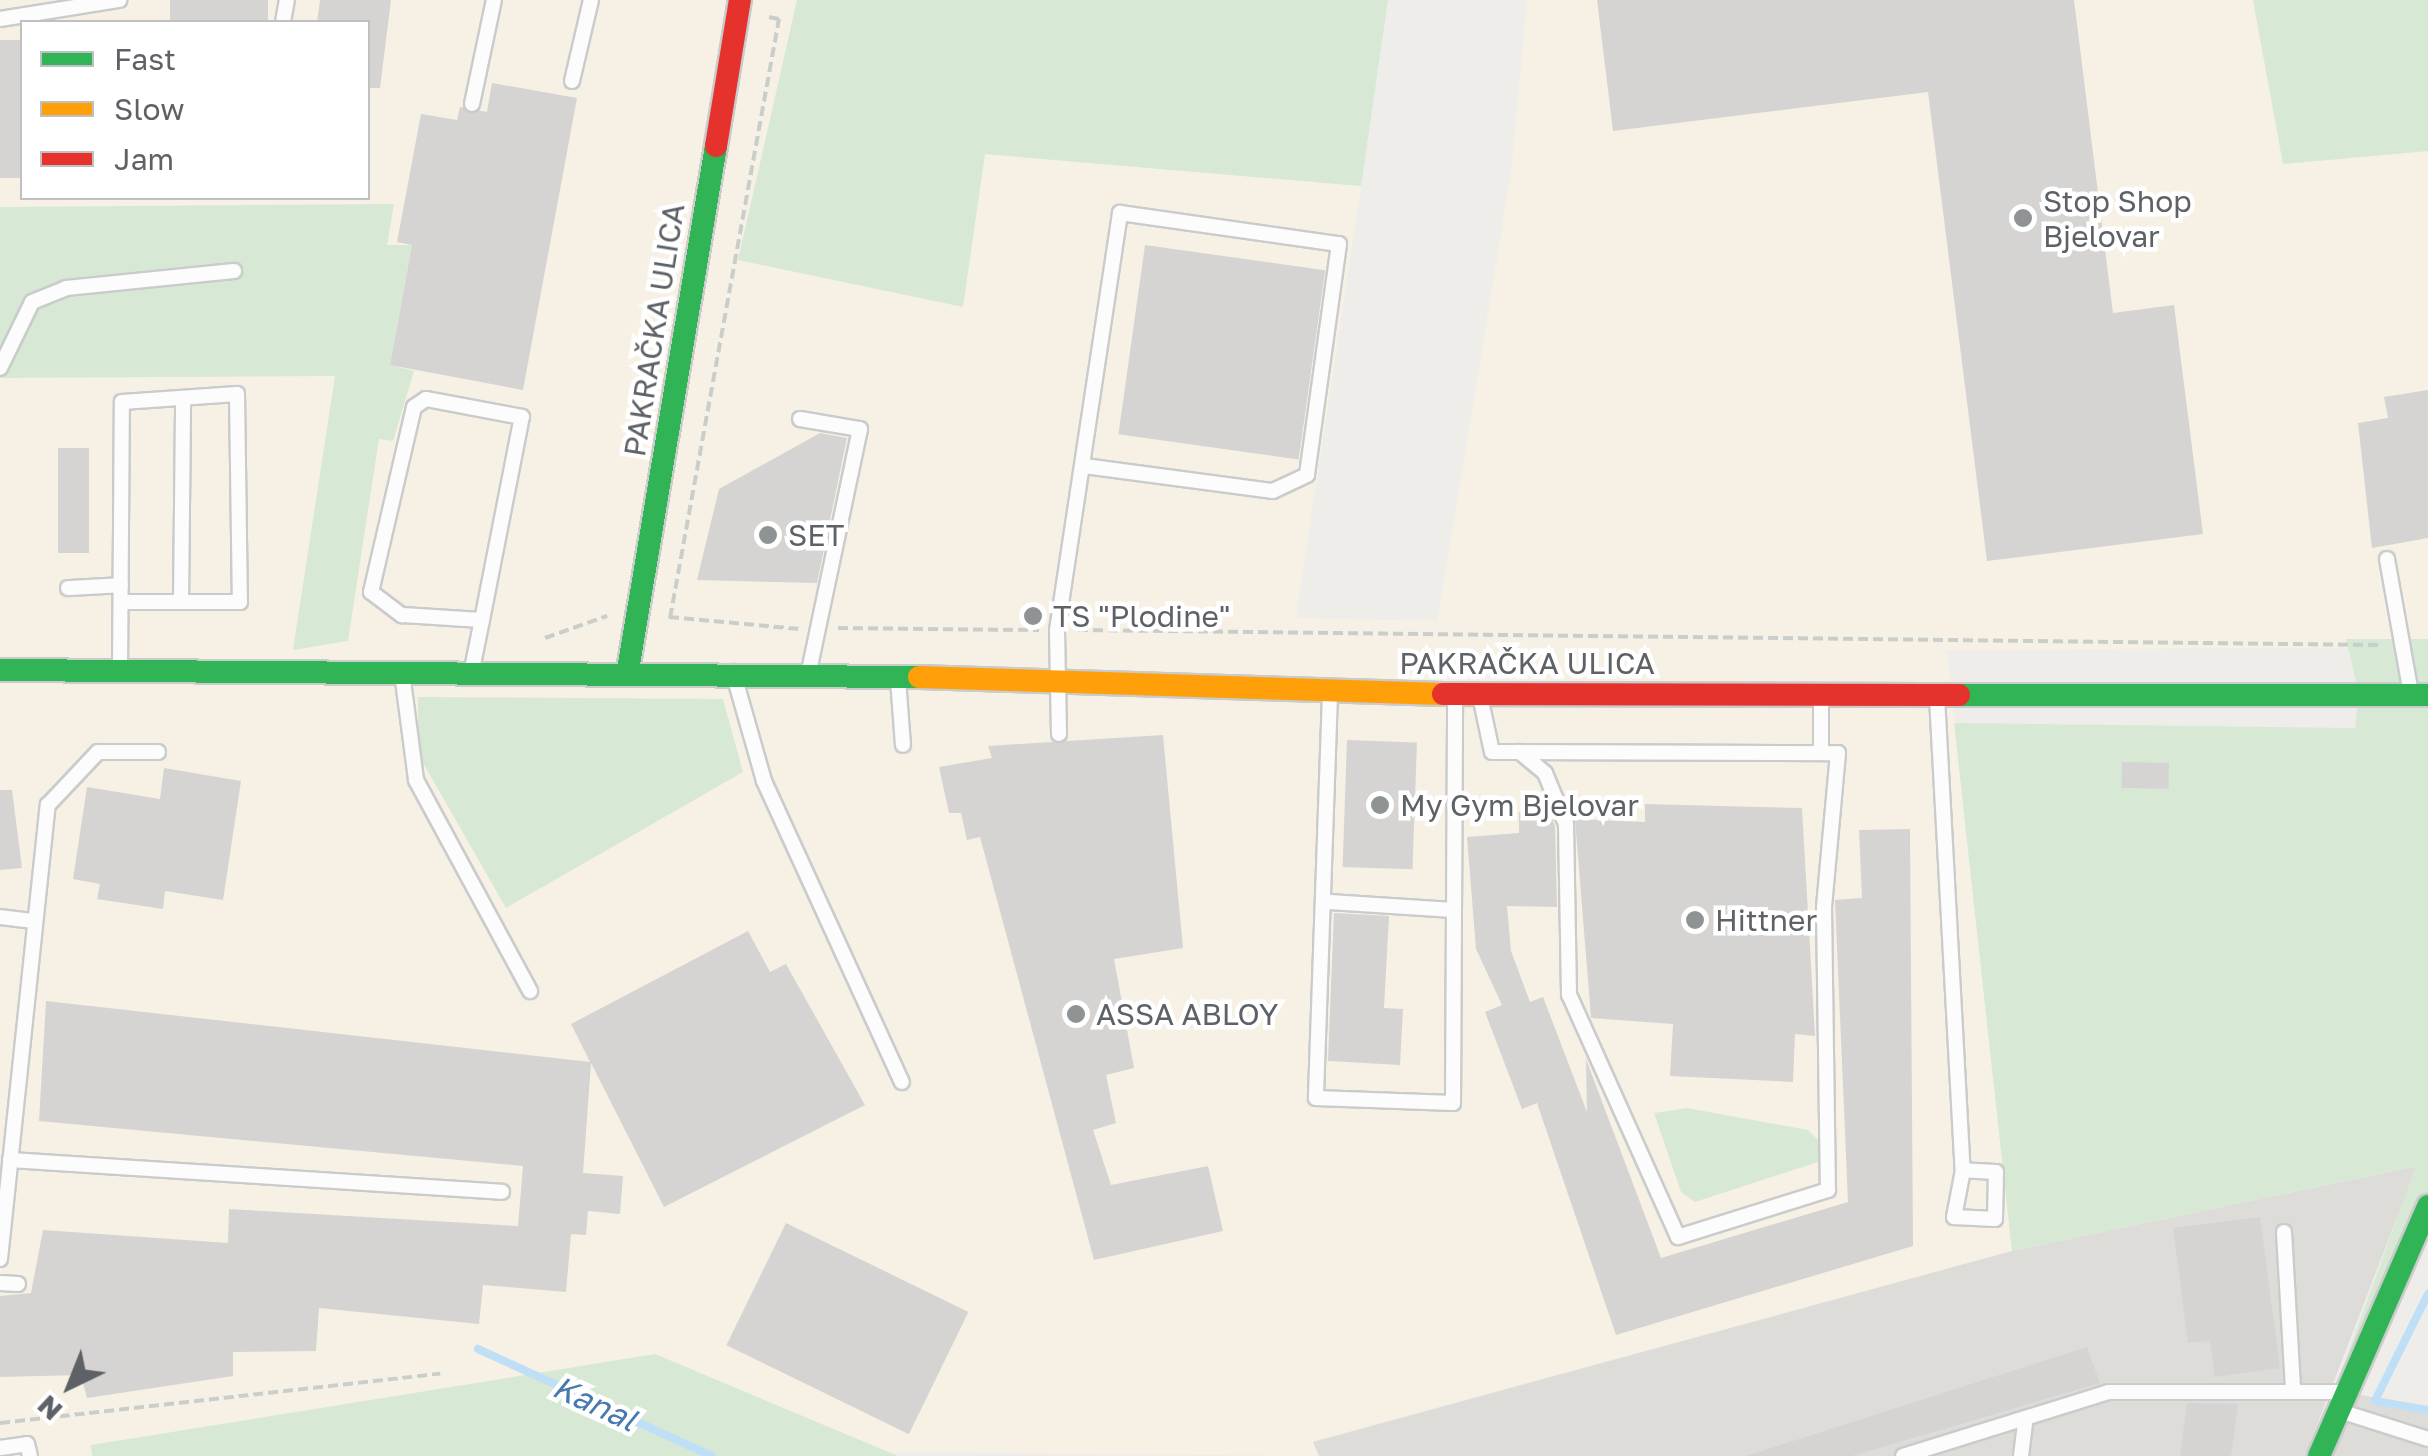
<!DOCTYPE html>
<html>
<head>
<meta charset="utf-8">
<style>
	body { margin:0 }
	#map { position:relative; width:2428px; height:1456px; overflow:hidden; background:#eeede9; font-family:"Golos Text",sans-serif }
	div>[style] { position:absolute }
	[style*='--x'] { left:calc(var(--x)*1px); top:calc(var(--y)*1px); width:calc(var(--w)*1px); rotate:calc(var(--a)*1deg) }
	.commercial>* { inset:0; background:#f6f1e4 }
	.industrial>* { inset:0; background:#dedcd9 }
	.green>* { inset:0; background:#d7e9d5 }
	.stream>* { height:8px; margin:-4px; padding:0 4px; transform-origin:4px; border-radius:4px; background:#bfdff6 }
	.building>* { inset:0; background:#d5d4d2; transform-origin:0 0 }
	.path>* { height:4px; margin-top:-2px; transform-origin:0; background:repeating-linear-gradient(90deg,#cacecb 0 10px,transparent 0 15px) }
	.roads { filter:drop-shadow(2px 0 #cacbcb) drop-shadow(-2px 0 #cacbcb) drop-shadow(0 2px #cacbcb) drop-shadow(0 -2px #cacbcb) }
	.lane>* { height:14px; margin:-7px; padding:0 7px; transform-origin:7px; border-radius:7px; background:#fcfcfc }
	.fast>* { height:22px; margin:-11px; padding:0 11px; transform-origin:11px; border-radius:11px; background:#30b455 }
	.slow>* { height:22px; margin:-11px; padding:0 11px; transform-origin:11px; border-radius:11px; background:#ff9f0a }
	.jam>* { height:22px; margin:-11px; padding:0 11px; transform-origin:11px; border-radius:11px; background:#e5322d }
	.dots>* { width:28px; height:28px; translate:-50% -50%; box-sizing:border-box; border:5px solid #fff; border-radius:50% }
	span { translate:-50% -50%; white-space:nowrap; text-align:center; line-height:1.15; -webkit-text-stroke:9px #fff; paint-order:stroke }
	.poi-label { font-size:30px; color:#5e6266 }
	.left { translate:0 -50%; text-align:left }
	.street-label { font-size:30px; color:#5e6266 }
	.water-label { font-size:32px; color:#477aae; font-style:italic }
	.legend { position:absolute; left:20px; top:20px; width:350px; height:180px; box-sizing:border-box; background:#fff; border:2px solid #bfc0c2; margin:0; padding:12px 18px; list-style:none; font-size:30px; color:#5e6266 }
	.legend li { display:flex; align-items:center; gap:20px; height:50px }
	.legend b { width:50px; border:2px solid #bfc0c2 }
	.north { position:absolute; left:20px; top:1336px; width:100px; height:100px; -webkit-text-stroke:8px #fff; paint-order:stroke; rotate:223deg; font-size:28px; font-weight:700; line-height:40px; text-align:center; color:#5e6266 }
	.north::after { content:''; display:block; margin:auto; width:35px; height:45px; background:#5e6266; clip-path:polygon(50% 0,100% 100%,50% 72%,0 100%) }
</style>
</head>
<body>
<div id="map">
	<div class="commercial">
		<div style="clip-path:polygon(evenodd,0 0,797px 0,739px 260px,963px 306px,984px 154px,1361px 186px,1296px 618px,1437px 621px,1511px 173px,1527px 0,2253px 0,2283px 164px,2428px 151px,2428px 647px,1947px 650px,2012px 1251px,1314px 1441px,1319px 1456px,91px 1445px,92px 1456px,0 1456px,0 0,22px 22px,368px 22px,368px 198px,22px 198px,22px 22px)"></div>
	</div>
	<div class="industrial">
		<div style="clip-path:polygon(2417px 1166px,2305px 1456px,1319px 1456px,1313px 1442px,2012px 1251px)"></div>
		<div style="clip-path:polygon(2349px 1392px,2428px 1410px,2428px 1456px,2319px 1456px)"></div>
	</div>
	<div class="green">
		<div style="clip-path:polygon(797px 0,1388px 0,1361px 186px,985px 154px,963px 307px,738px 260px)"></div>
		<div style="clip-path:polygon(2253px 0,2428px 0,2428px 151px,2283px 164px)"></div>
		<div style="clip-path:polygon(394px 204px,387px 245px,412px 245px,390px 365px,414px 371px,393px 441px,379px 439px,348px 641px,293px 650px,335px 376px,0 378px,0 207px)"></div>
		<div style="clip-path:polygon(2346px 639px,2428px 639px,2428px 1206px,2334px 1392px,2416px 1166px,2012px 1251px,1954px 723px,2355px 728px,2359px 694px)"></div>
		<div style="clip-path:polygon(418px 697px,723px 699px,743px 772px,506px 908px,418px 754px)"></div>
		<div style="clip-path:polygon(1687px 1108px,1808px 1130px,1822px 1144px,1818px 1162px,1695px 1202px,1681px 1192px,1654px 1113px)"></div>
		<div style="clip-path:polygon(655px 1354px,898px 1456px,92px 1456px,91px 1445px)"></div>
	</div>
	<div class="stream">
		<div style="--x:2428;--y:1294;--w:119;--a:116.4"></div>
		<div style="--x:2375;--y:1401;--w:54;--a:9.6"></div>
		<div style="--x:478;--y:1349;--w:257;--a:24.6"></div>
	</div>
	<div class="building">
		<div style="left:170px;top:0;width:98px;height:22px"></div>
		<div style="clip-path:polygon(320px 0,391px 0,380px 88px,368px 88px,368px 22px,317px 22px)"></div>
		<div style="clip-path:polygon(1597px 0,2074px 0,2113px 313px,2174px 305px,2203px 534px,1987px 561px,1928px 92px,1613px 131px)"></div>
		<div style="left:22px;top:40px;width:138px;height:22px;rotate:90deg"></div>
		<div style="clip-path:polygon(492px 83px,577px 98px,523px 390px,390px 365px,412px 245px,397px 242px,421px 114px,457px 120px,460px 107px,487px 112px)"></div>
		<div style="left:1145px;top:245px;width:182px;height:191px;rotate:8deg"></div>
		<div style="clip-path:polygon(2428px 390px,2428px 538px,2372px 548px,2358px 423px,2388px 418px,2384px 397px)"></div>
		<div style="clip-path:polygon(820px 433px,847px 438px,817px 583px,697px 580px,719px 489px)"></div>
		<div style="left:58px;top:448px;width:31px;height:105px"></div>
		<div style="clip-path:polygon(1163px 735px,1183px 948px,1114px 959px,1134px 1068px,1106px 1075px,1116px 1123px,1093px 1130px,1111px 1185px,1208px 1166px,1223px 1231px,1094px 1260px,980px 837px,967px 840px,961px 813px,949px 813px,939px 767px,992px 758px,988px 746px)"></div>
		<div style="left:1347px;top:740px;width:70px;height:127px;rotate:2deg"></div>
		<div style="left:2122px;top:762px;width:47px;height:26px;rotate:1deg"></div>
		<div style="clip-path:polygon(164px 768px,241px 781px,223px 900px,165px 891px,163px 909px,97px 899px,100px 884px,73px 879px,87px 787px,160px 799px)"></div>
		<div style="clip-path:polygon(0 790px,12px 790px,22px 868px,0 870px)"></div>
		<div style="clip-path:polygon(1645px 804px,1802px 808px,1815px 1036px,1795px 1034px,1793px 1082px,1670px 1076px,1673px 1024px,1591px 1018px,1575px 819px,1645px 822px)"></div>
		<div style="clip-path:polygon(1519px 812px,1550px 812px,1555px 826px,1557px 907px,1507px 906px,1511px 951px,1530px 1002px,1543px 997px,1587px 1112px,1586px 1059px,1661px 1258px,1848px 1202px,1835px 900px,1862px 898px,1859px 830px,1910px 829px,1913px 1246px,1616px 1335px,1537px 1103px,1522px 1109px,1485px 1012px,1502px 1005px,1476px 949px,1467px 837px,1519px 833px)"></div>
		<div style="clip-path:polygon(1334px 913px,1389px 916px,1384px 1008px,1403px 1009px,1400px 1065px,1328px 1061px)"></div>
		<div style="clip-path:polygon(748px 931px,770px 972px,786px 964px,865px 1105px,664px 1207px,591px 1063px,583px 1173px,623px 1176px,620px 1214px,588px 1211px,586px 1235px,571px 1234px,566px 1292px,483px 1285px,479px 1324px,319px 1308px,316px 1351px,233px 1352px,233px 1376px,87px 1398px,81px 1375px,0 1377px,0 1296px,31px 1293px,43px 1230px,228px 1243px,229px 1209px,518px 1226px,523px 1166px,39px 1121px,46px 1001px,590px 1062px,571px 1024px)"></div>
		<div style="clip-path:polygon(2260px 1217px,2280px 1368px,2215px 1377px,2210px 1341px,2188px 1343px,2173px 1228px)"></div>
		<div style="left:786px;top:1223px;width:203px;height:136px;rotate:26deg"></div>
		<div style="clip-path:polygon(2087px 1347px,2100px 1383px,1852px 1456px,1746px 1456px)"></div>
		<div style="clip-path:polygon(2187px 1403px,2238px 1404px,2231px 1456px,2180px 1456px)"></div>
	</div>
	<div class="path">
		<div style="--x:669;--y:617;--w:131;--a:5.3"></div>
		<div style="--x:670;--y:618;--w:609;--a:-79.69"></div>
		<div style="--x:779;--y:19;--w:11;--a:-170"></div>
		<div style="--x:838;--y:628;--w:201;--a:0.6"></div>
		<div style="--x:1078;--y:630;--w:1305;--a:0.66"></div>
		<div style="--x:545;--y:638;--w:66;--a:-19.5"></div>
		<div style="--x:0;--y:1423;--w:443;--a:-6.4"></div>
	</div>
	<div class="roads">
		<div class="lane">
			<div style="--x:0;--y:19;--w:121;--a:-9.1"></div>
			<div style="--x:283;--y:22;--w:22;--a:-80"></div>
			<div style="--x:572;--y:81;--w:83;--a:-76.8"></div>
			<div style="--x:472;--y:104;--w:106;--a:-78.1"></div>
			<div style="--x:0;--y:368;--w:73;--a:-64.1"></div>
			<div style="--x:32;--y:302;--w:37;--a:-22"></div>
			<div style="--x:66;--y:288;--w:169;--a:-5.8"></div>
			<div style="--x:800;--y:419;--w:61;--a:9.5"></div>
			<div style="--x:860;--y:429;--w:248;--a:101.9"></div>
			<div style="--x:2387;--y:559;--w:137;--a:79.9"></div>
			<div style="--x:68;--y:588;--w:53;--a:-3.2"></div>
			<div style="--x:181;--y:602;--w:204;--a:-89.4"></div>
			<div style="--x:472;--y:669;--w:50;--a:-78.5"></div>
			<div style="--x:482;--y:620;--w:207;--a:-78.9"></div>
			<div style="--x:522;--y:417;--w:98;--a:-169.4"></div>
			<div style="--x:426;--y:399;--w:14;--a:146"></div>
			<div style="--x:414;--y:407;--w:190;--a:103.1"></div>
			<div style="--x:371;--y:592;--w:39;--a:37"></div>
			<div style="--x:402;--y:615;--w:80;--a:3.6"></div>
			<div style="--x:120;--y:670;--w:268;--a:-89.6"></div>
			<div style="--x:122;--y:402;--w:115;--a:-4"></div>
			<div style="--x:237;--y:394;--w:208;--a:89.2"></div>
			<div style="--x:240;--y:602;--w:119;--a:180"></div>
			<div style="--x:733;--y:672;--w:113;--a:74.1"></div>
			<div style="--x:764;--y:781;--w:331;--a:65.4"></div>
			<div style="--x:402;--y:673;--w:108;--a:82.5"></div>
			<div style="--x:416;--y:780;--w:240;--a:61.6"></div>
			<div style="--x:898;--y:679;--w:66;--a:85.7"></div>
			<div style="--x:1330;--y:694;--w:404;--a:92"></div>
			<div style="--x:1316;--y:1098;--w:137;--a:2.1"></div>
			<div style="--x:1453;--y:1103;--w:407;--a:-89.7"></div>
			<div style="--x:1480;--y:696;--w:57;--a:77.9"></div>
			<div style="--x:1492;--y:752;--w:28;--a:0"></div>
			<div style="--x:1520;--y:752;--w:318;--a:0.2"></div>
			<div style="--x:1838;--y:753;--w:156;--a:95.2"></div>
			<div style="--x:1824;--y:908;--w:282;--a:89.2"></div>
			<div style="--x:1828;--y:1190;--w:157;--a:162.6"></div>
			<div style="--x:1678;--y:1237;--w:265;--a:-114.2"></div>
			<div style="--x:1569;--y:995;--w:171;--a:-91"></div>
			<div style="--x:1566;--y:824;--w:55;--a:-112.4"></div>
			<div style="--x:1545;--y:773;--w:33;--a:-140"></div>
			<div style="--x:1821;--y:696;--w:57;--a:90"></div>
			<div style="--x:1937;--y:697;--w:474;--a:86.9"></div>
			<div style="--x:1963;--y:1170;--w:48;--a:100.8"></div>
			<div style="--x:1954;--y:1217;--w:41;--a:2.8"></div>
			<div style="--x:1995;--y:1219;--w:47;--a:-88.8"></div>
			<div style="--x:1996;--y:1172;--w:33;--a:-177"></div>
			<div style="--x:1059;--y:734;--w:104;--a:-91.1"></div>
			<div style="--x:1057;--y:630;--w:422;--a:-81.4"></div>
			<div style="--x:1120;--y:213;--w:221;--a:8.1"></div>
			<div style="--x:1339;--y:244;--w:233;--a:97.9"></div>
			<div style="--x:1307;--y:475;--w:38;--a:155"></div>
			<div style="--x:1272;--y:491;--w:190;--a:-172.4"></div>
			<div style="--x:1329;--y:902;--w:125;--a:3.7"></div>
			<div style="--x:0;--y:917;--w:31;--a:7"></div>
			<div style="--x:10;--y:1160;--w:493;--a:3.7"></div>
			<div style="--x:2284;--y:1232;--w:158;--a:86.7"></div>
			<div style="--x:0;--y:1259;--w:457;--a:-84"></div>
			<div style="--x:48;--y:805;--w:73;--a:-46.7"></div>
			<div style="--x:98;--y:752;--w:60;--a:0"></div>
			<div style="--x:0;--y:1283;--w:18;--a:3"></div>
			<div style="--x:2343;--y:1412;--w:89;--a:17.6"></div>
			<div style="--x:0;--y:1448;--w:27;--a:-8"></div>
			<div style="--x:27;--y:1444;--w:12;--a:76"></div>
			<div style="--x:1903;--y:1456;--w:215;--a:-17.3"></div>
			<div style="--x:2108;--y:1392;--w:235;--a:0"></div>
			<div style="--x:2021;--y:1456;--w:38;--a:-83"></div>
		</div>
		<div class="fast">
			<div style="--x:0;--y:670;--w:919;--a:0.44"></div>
			<div style="--x:628;--y:670;--w:531;--a:-80.47"></div>
			<div style="--x:1959;--y:695;--w:469;--a:0"></div>
			<div style="--x:2319;--y:1456;--w:273;--a:-66.4"></div>
		</div>
		<div class="slow">
			<div style="--x:919;--y:677;--w:524;--a:1.86"></div>
		</div>
		<div class="jam">
			<div style="--x:716;--y:146;--w:148;--a:-80.7"></div>
			<div style="--x:1443;--y:694;--w:516;--a:0.11"></div>
		</div>
	</div>
	<div class="dots">
		<div style="left:2023px;top:218px;background:#909394"></div>
		<div style="left:768px;top:535px;background:#909394"></div>
		<div style="left:1033px;top:616px;background:#909394"></div>
		<div style="left:1380px;top:805px;background:#909394"></div>
		<div style="left:1695px;top:920px;background:#909394"></div>
		<div style="left:1076px;top:1014px;background:#909394"></div>
	</div>
	<div class="poi-label">
		<span class="left" style="left:2043px;top:218px">Stop Shop<br>Bjelovar</span>
		<span class="left" style="left:788px;top:535px">SET</span>
		<span class="left" style="left:1053px;top:616px">TS "Plodine"</span>
		<span class="left" style="left:1400px;top:805px">My Gym Bjelovar</span>
		<span class="left" style="left:1715px;top:920px">Hittner</span>
		<span class="left" style="left:1096px;top:1014px">ASSA ABLOY</span>
	</div>
	<div class="street-label">
		<span style="left:654px;top:330px;rotate:-81deg">PAKRAČKA ULICA</span>
		<span style="left:1527px;top:663px">PAKRAČKA ULICA</span>
	</div>
	<div class="water-label">
		<span style="left:595px;top:1403px;rotate:25deg">Kanal</span>
	</div>
	<ul class="legend">
	<li><b style="height:12px;background:#30b455"></b>Fast</li>
	<li><b style="height:12px;background:#ff9f0a"></b>Slow</li>
	<li><b style="height:12px;background:#e5322d"></b>Jam</li>
	</ul>
	<div class="north">N</div>
</div>
</body>
</html>
